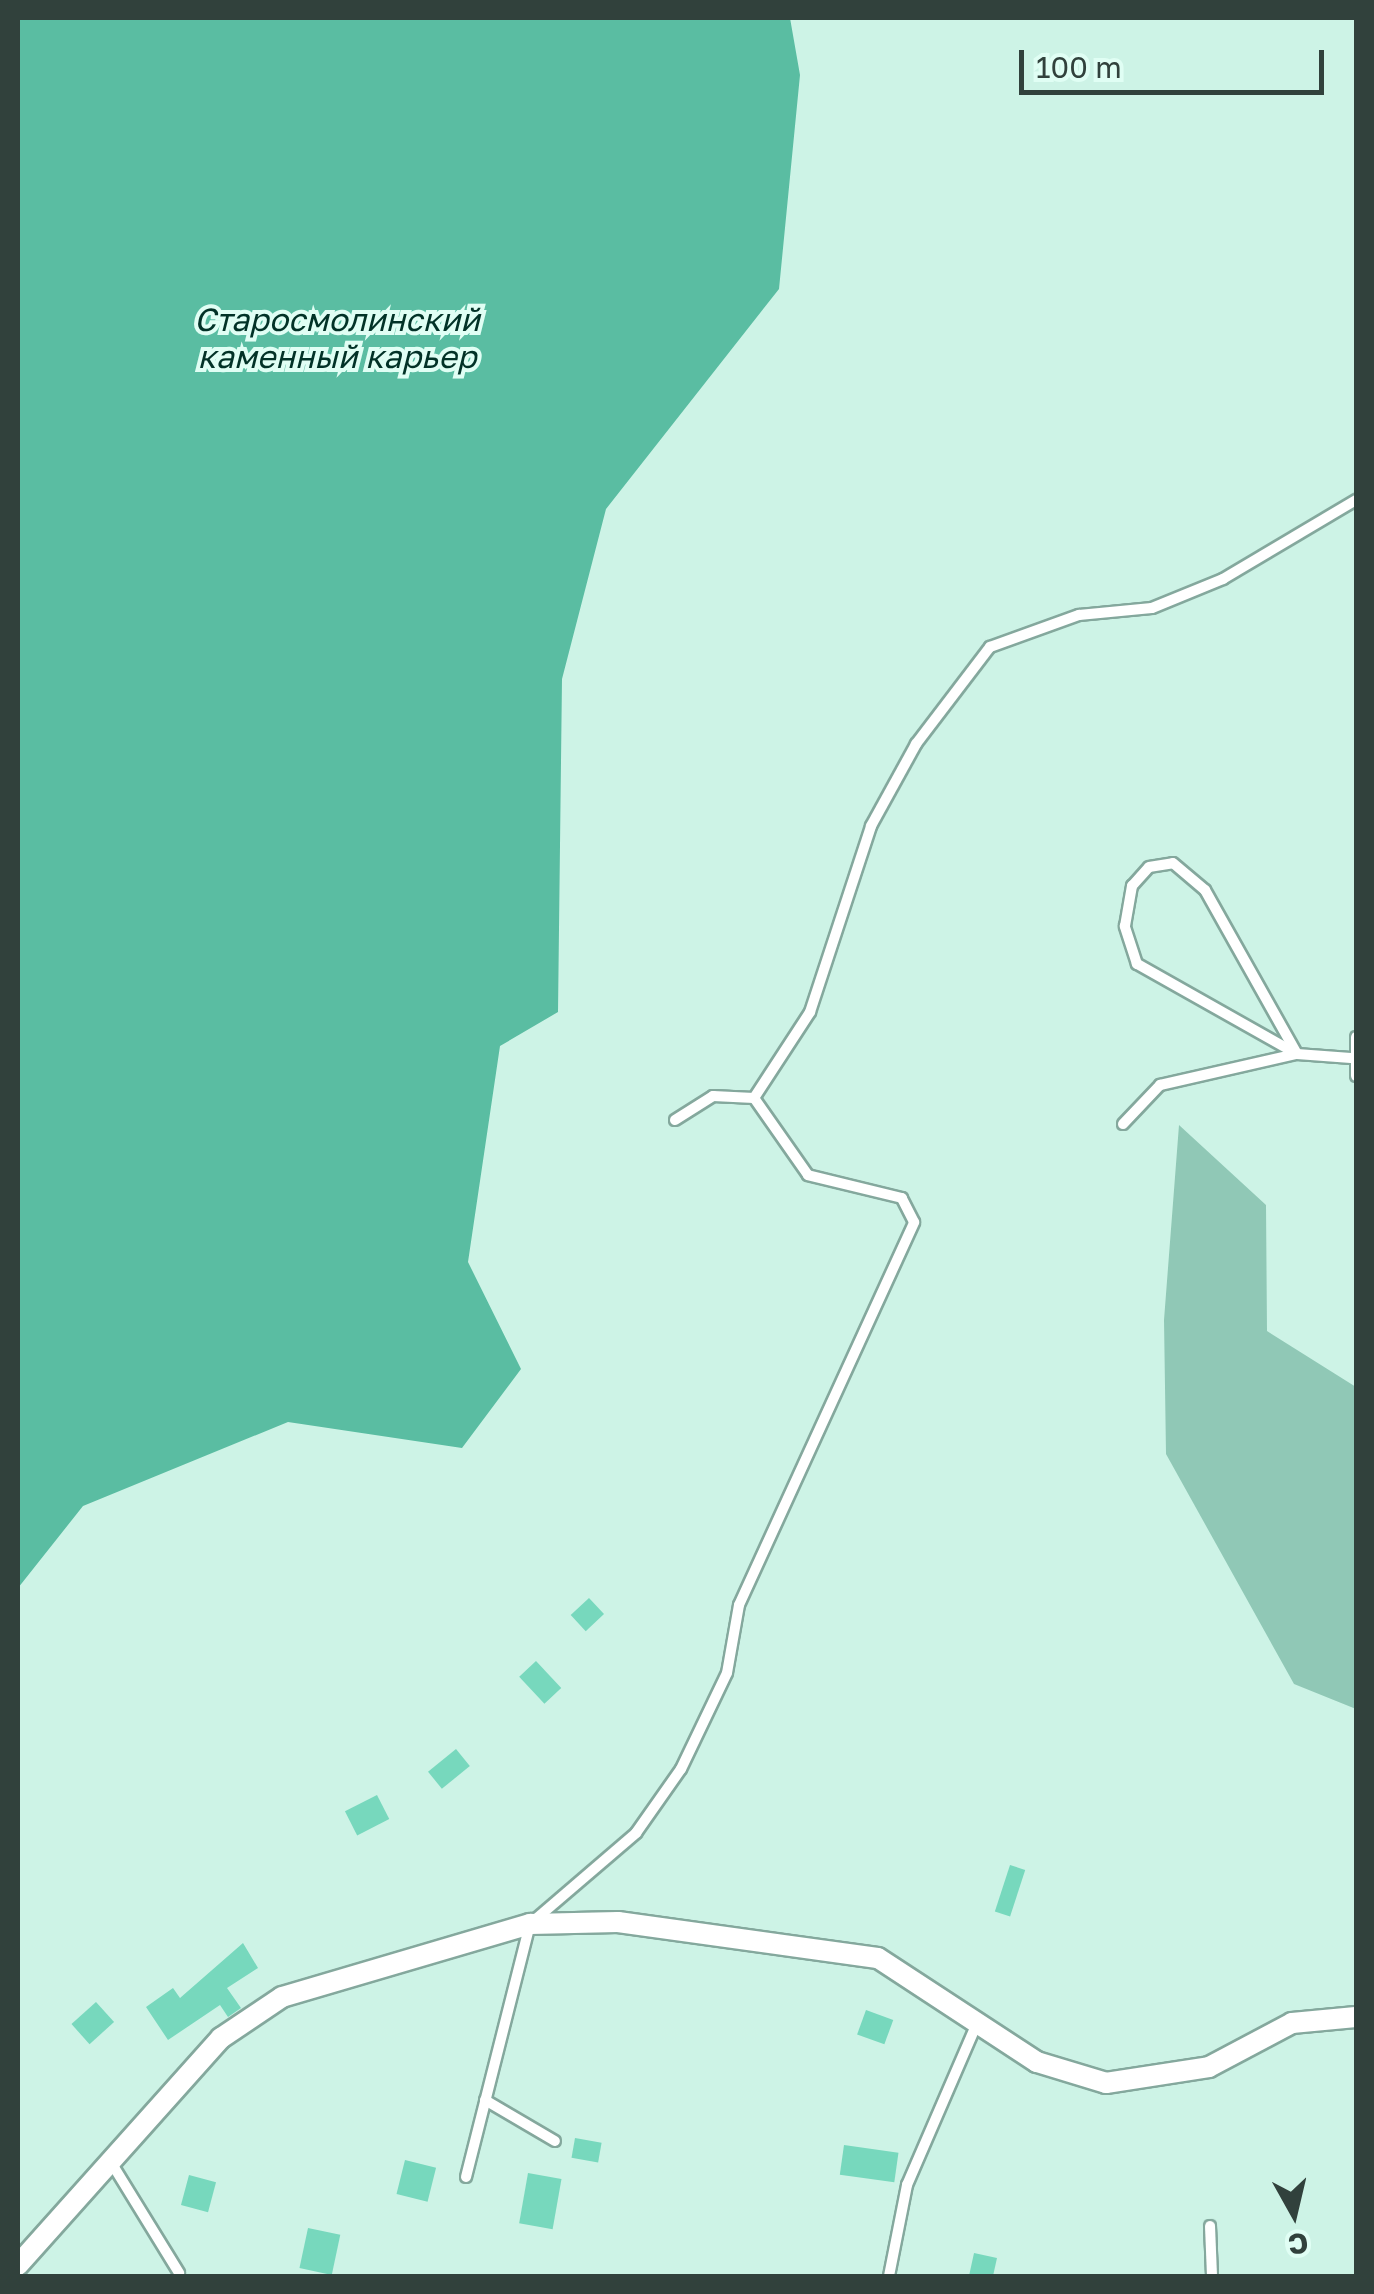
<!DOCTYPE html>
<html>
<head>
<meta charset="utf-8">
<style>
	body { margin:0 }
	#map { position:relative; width:1374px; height:2294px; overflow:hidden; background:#cdf3e6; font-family:"Golos Text",sans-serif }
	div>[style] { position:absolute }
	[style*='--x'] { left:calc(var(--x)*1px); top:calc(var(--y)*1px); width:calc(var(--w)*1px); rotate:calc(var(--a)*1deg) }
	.green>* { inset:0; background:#90c8b6 }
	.water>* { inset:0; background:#5abda2 }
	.building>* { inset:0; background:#77d8bd; transform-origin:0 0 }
	.roads { filter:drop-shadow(2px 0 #84a89d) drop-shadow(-2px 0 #84a89d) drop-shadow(0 2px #84a89d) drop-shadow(0 -2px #84a89d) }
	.lane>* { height:10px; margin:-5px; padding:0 5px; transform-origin:5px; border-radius:5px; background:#fff }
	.street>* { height:20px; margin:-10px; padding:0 10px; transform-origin:10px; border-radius:10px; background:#fff }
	span { translate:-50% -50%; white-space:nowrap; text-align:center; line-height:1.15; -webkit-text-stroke:8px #e0fef4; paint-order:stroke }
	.water-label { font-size:32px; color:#023227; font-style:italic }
	.frame { position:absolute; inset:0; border:20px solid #31413c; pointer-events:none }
	.north { position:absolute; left:1244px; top:2164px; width:100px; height:100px; -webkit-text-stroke:8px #e0fef4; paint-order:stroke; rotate:172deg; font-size:28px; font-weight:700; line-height:40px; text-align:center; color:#31413c }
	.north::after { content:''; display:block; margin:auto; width:35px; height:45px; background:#31413c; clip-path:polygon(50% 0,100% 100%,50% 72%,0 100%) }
	.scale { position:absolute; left:1019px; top:50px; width:305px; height:45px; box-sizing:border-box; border:5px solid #31413c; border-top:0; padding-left:12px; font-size:30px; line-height:35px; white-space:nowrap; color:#31413c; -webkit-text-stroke:8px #e0fef4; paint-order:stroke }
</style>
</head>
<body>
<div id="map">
	<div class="green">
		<div style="clip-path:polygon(1179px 1125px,1266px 1205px,1267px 1331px,1356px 1387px,1356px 1709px,1294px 1684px,1166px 1454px,1164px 1320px)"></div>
	</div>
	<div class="water">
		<div style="clip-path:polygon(18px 18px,790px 18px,800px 75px,779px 289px,606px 509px,562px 679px,558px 1012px,500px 1046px,468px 1262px,521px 1369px,462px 1448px,288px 1422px,83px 1506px,18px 1588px)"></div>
	</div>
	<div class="building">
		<div style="left:589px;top:1598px;width:22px;height:25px;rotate:47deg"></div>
		<div style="left:536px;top:1661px;width:37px;height:23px;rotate:47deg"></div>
		<div style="left:456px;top:1749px;width:22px;height:36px;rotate:51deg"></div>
		<div style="left:377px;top:1795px;width:27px;height:36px;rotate:63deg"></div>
		<div style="left:1010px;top:1865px;width:16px;height:49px;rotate:18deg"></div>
		<div style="clip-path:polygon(243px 1943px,258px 1968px,227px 1988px,241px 2008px,228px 2017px,220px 2005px,168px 2040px,146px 2007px,173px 1988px,180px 1998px)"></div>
		<div style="left:96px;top:2002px;width:27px;height:33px;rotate:48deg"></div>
		<div style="left:866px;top:2010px;width:29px;height:26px;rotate:20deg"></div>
		<div style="left:575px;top:2138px;width:27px;height:20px;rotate:10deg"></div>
		<div style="left:844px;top:2145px;width:55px;height:30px;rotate:8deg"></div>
		<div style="left:405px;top:2160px;width:32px;height:35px;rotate:14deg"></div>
		<div style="left:528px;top:2173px;width:34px;height:51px;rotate:10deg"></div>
		<div style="left:189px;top:2175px;width:28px;height:31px;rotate:15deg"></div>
		<div style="left:308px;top:2228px;width:33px;height:41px;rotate:12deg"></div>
		<div style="clip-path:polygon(974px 2253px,997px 2258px,993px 2276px,969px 2276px)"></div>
	</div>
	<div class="roads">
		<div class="lane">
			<div style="--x:1173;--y:863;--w:42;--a:40.2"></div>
			<div style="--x:1205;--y:890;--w:188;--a:60.7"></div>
			<div style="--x:1297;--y:1054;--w:184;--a:-150.6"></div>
			<div style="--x:1137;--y:964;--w:40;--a:-108"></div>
			<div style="--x:1125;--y:926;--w:41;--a:-80.1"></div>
			<div style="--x:1132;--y:886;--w:25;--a:-48"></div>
			<div style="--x:1149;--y:867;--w:24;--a:-9"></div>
			<div style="--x:1356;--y:1037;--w:39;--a:90"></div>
			<div style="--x:675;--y:1120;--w:45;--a:-32.3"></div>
			<div style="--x:713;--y:1096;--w:41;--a:2.8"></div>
			<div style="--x:1123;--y:1124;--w:54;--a:-46.5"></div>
			<div style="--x:1160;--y:1085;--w:140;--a:-12.8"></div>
			<div style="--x:1297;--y:1054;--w:54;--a:4.2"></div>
			<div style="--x:485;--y:2100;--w:81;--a:30.4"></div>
			<div style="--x:109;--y:2159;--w:134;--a:58.4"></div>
			<div style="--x:466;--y:2177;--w:261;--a:-75.8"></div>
			<div style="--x:530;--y:1924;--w:140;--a:-40.6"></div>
			<div style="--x:636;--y:1833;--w:78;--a:-54.9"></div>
			<div style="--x:681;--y:1769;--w:106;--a:-64.4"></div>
			<div style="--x:727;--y:1673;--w:69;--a:-80"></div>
			<div style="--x:739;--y:1605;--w:421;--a:-65.4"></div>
			<div style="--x:914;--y:1222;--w:27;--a:-117"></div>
			<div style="--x:902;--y:1198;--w:97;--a:-166.3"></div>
			<div style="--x:808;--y:1175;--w:94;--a:-125"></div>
			<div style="--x:754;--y:1098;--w:103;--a:-56.9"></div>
			<div style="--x:810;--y:1012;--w:196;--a:-71.8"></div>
			<div style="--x:871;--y:826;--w:94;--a:-61.2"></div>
			<div style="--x:916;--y:744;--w:122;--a:-52.7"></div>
			<div style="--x:990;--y:647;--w:95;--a:-19.8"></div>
			<div style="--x:1079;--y:615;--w:73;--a:-5.5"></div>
			<div style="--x:1152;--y:608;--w:77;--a:-22.2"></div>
			<div style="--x:1223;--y:579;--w:155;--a:-30.7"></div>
			<div style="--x:1210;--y:2226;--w:50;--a:87.7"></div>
			<div style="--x:889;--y:2276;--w:93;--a:-78.8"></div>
			<div style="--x:907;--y:2185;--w:176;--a:-66.6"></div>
		</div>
		<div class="street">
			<div style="--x:18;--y:2265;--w:305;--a:-48.2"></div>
			<div style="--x:221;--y:2038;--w:73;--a:-33.9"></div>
			<div style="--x:282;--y:1997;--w:259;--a:-16.4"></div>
			<div style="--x:530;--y:1924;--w:88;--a:-1.3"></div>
			<div style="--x:618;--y:1922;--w:262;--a:7.9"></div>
			<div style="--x:878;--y:1958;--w:190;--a:33.2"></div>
			<div style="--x:1037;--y:2062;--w:72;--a:16.9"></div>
			<div style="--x:1106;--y:2083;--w:104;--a:-8.8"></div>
			<div style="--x:1209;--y:2067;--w:94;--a:-27.9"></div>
			<div style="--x:1292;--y:2023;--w:64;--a:-5.4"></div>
		</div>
	</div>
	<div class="water-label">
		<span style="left:337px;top:338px">Старосмолинский<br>каменный карьер</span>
	</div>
	<div class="frame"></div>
	<div class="north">С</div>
	<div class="scale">100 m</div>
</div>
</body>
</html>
